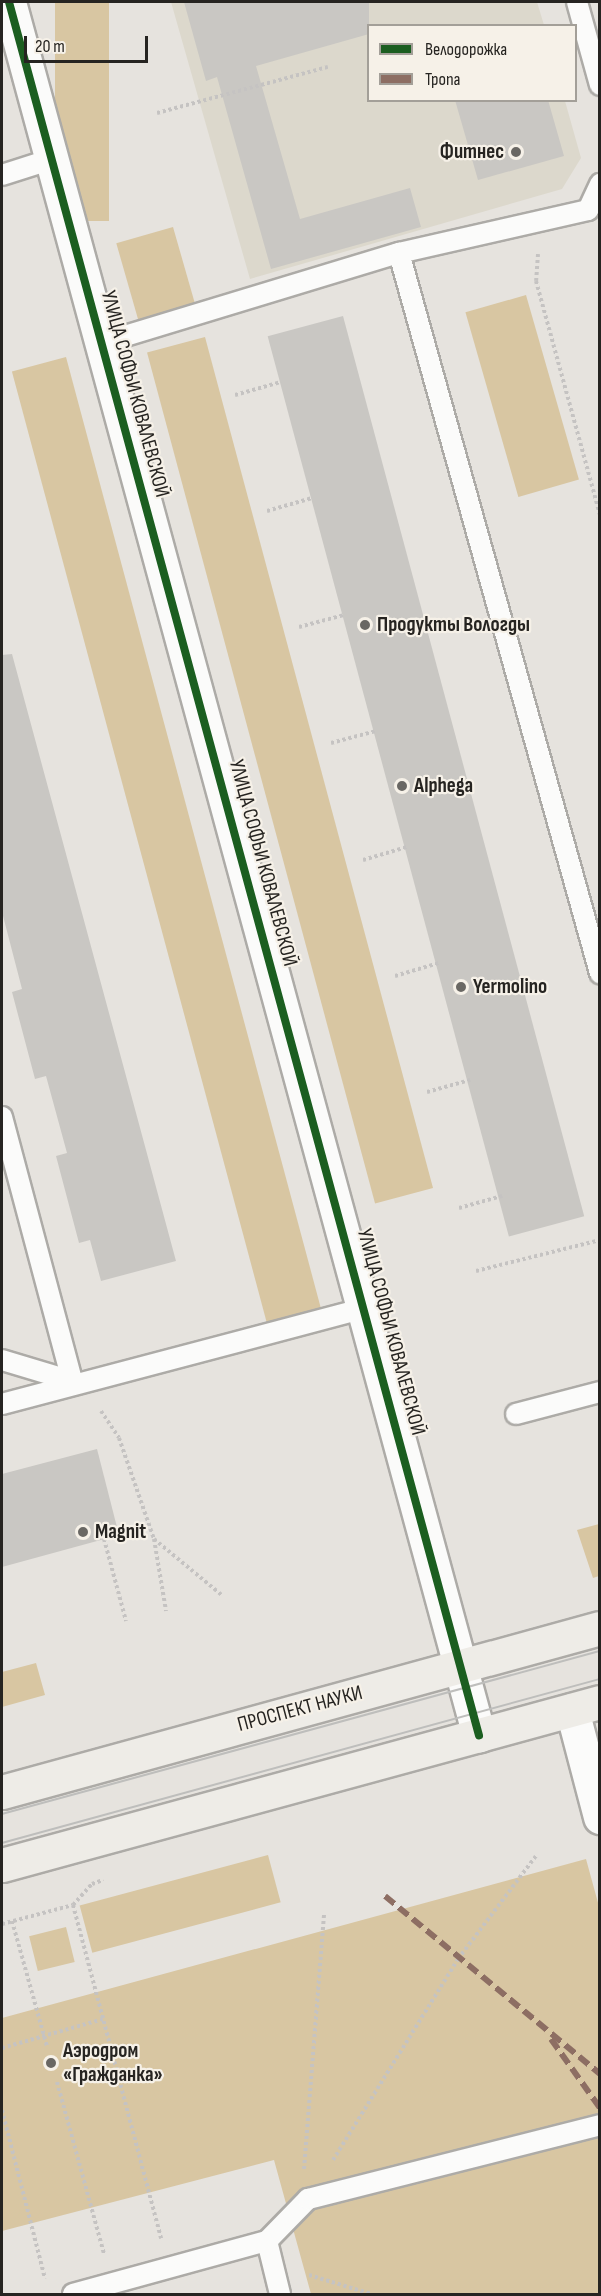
<!DOCTYPE html>
<html>
<head>
<meta charset="utf-8">
<style>
	body { margin:0 }
	#map { position:relative; width:601px; height:2296px; overflow:hidden; background:#e6e3de; font-family:"Sofia Sans Condensed",sans-serif }
	div>[style] { position:absolute }
	[style*='--x'] { left:calc(var(--x)*1px); top:calc(var(--y)*1px); width:calc(var(--w)*1px); rotate:calc(var(--a)*1deg) }
	.built>* { inset:0; background:#dcd8cc }
	.green>* { inset:0; background:#d8c6a2; transform-origin:0 0 }
	.building>* { inset:0; background:#c9c7c3; transform-origin:0 0 }
	.path>* { height:4px; margin-top:-2px; transform-origin:0; background:repeating-linear-gradient(90deg,#c5c3c2 0 3px,transparent 0 6px) }
	.roads { filter:drop-shadow(2px 0 #adaba7) drop-shadow(-2px 0 #adaba7) drop-shadow(0 2px #adaba7) drop-shadow(0 -2px #adaba7) }
	.service>* { height:20px; margin:-10px; padding:0 10px; transform-origin:10px; border-radius:10px; background:#fbfbfa }
	.minor>* { height:33px; margin:-16.5px; padding:0 16.5px; transform-origin:16.5px; border-radius:16.5px; background:#fbfbfa }
	.tertiary>* { height:33px; margin:-16.5px; padding:0 16.5px; transform-origin:16.5px; border-radius:16.5px; background:#fbfbfa }
	.secondary>* { height:33px; margin:-16.5px; padding:0 16.5px; transform-origin:16.5px; border-radius:16.5px; background:#eeece7 }
	.tram>* { height:1.5px; margin:-0.75px; padding:0 0.75px; transform-origin:0.75px; border-radius:0.75px; background:#bebebc }
	.quiet>* { height:6px; margin-top:-3px; transform-origin:0; background:repeating-linear-gradient(90deg,#8d6e63 0 12px,transparent 0 18px) }
	.cycleway>* { height:8px; margin:-4px; padding:0 4px; transform-origin:4px; border-radius:4px; background:#1b5e20 }
	.dots>* { width:16px; height:16px; translate:-50% -50%; box-sizing:border-box; border:3px solid #f6f1e8; border-radius:50% }
	span { translate:-50% -50%; white-space:nowrap; text-align:center; line-height:1.15; -webkit-text-stroke:4.5px #f6f1e8; paint-order:stroke }
	.poi-label { font-size:21px; color:#262421; font-weight:700 }
	.right { translate:-100% -50%; text-align:right }
	.left { translate:0 -50%; text-align:left }
	.street-label { font-size:21px; color:#262421 }
	.frame { position:absolute; inset:0; border:3px solid #262421; pointer-events:none }
	.legend { position:absolute; left:367px; top:24px; width:210px; height:78px; box-sizing:border-box; background:#f6f1e8; border:2px solid #a39f98; margin:0; padding:8px 10px; list-style:none; font-size:18px; color:#262421 }
	.legend li { display:flex; align-items:center; gap:12px; height:30px }
	.legend b { width:30px; border:2px solid #a39f98 }
	.scale { position:absolute; left:24px; top:36px; width:124px; height:27px; box-sizing:border-box; border:3px solid #262421; border-top:0; padding-left:8px; font-size:18px; line-height:21px; white-space:nowrap; color:#262421; -webkit-text-stroke:4px #f6f1e8; paint-order:stroke }
</style>
</head>
<body>
<div id="map">
	<div class="built">
		<div style="clip-path:polygon(171px 2px,537px 2px,544px 25px,368px 26px,368px 100px,565px 101px,581px 158px,562px 189px,250px 279px)"></div>
	</div>
	<div class="green">
		<div style="left:55px;top:2px;width:54px;height:219px"></div>
		<div style="left:173px;top:227px;width:80px;height:59px;rotate:74deg"></div>
		<div style="left:526px;top:295px;width:192px;height:63px;rotate:74deg"></div>
		<div style="left:205px;top:337px;width:881px;height:60px;rotate:75deg"></div>
		<div style="left:66px;top:357px;width:985px;height:56px;rotate:75deg"></div>
		<div style="clip-path:polygon(599px 1524px,599px 1576px,593px 1578px,577px 1530px)"></div>
		<div style="clip-path:polygon(36px 1663px,45px 1695px,2px 1707px,2px 1672px)"></div>
		<div style="left:268px;top:1855px;width:49px;height:195px;rotate:75deg"></div>
		<div style="clip-path:polygon(586px 1859px,600px 1910px,599px 2294px,311px 2294px,274px 2160px,2px 2231px,2px 2018px)"></div>
		<div style="left:66px;top:1927px;width:36px;height:38px;rotate:76deg"></div>
	</div>
	<div class="building">
		<div style="clip-path:polygon(184px 2px,369px 2px,369px 34px,256px 66px,300px 219px,410px 188px,421px 227px,271px 269px,217px 77px,206px 81px)"></div>
		<div style="clip-path:polygon(455px 100px,548px 100px,564px 156px,478px 180px)"></div>
		<div style="left:343px;top:316px;width:932px;height:78px;rotate:75deg"></div>
		<div style="clip-path:polygon(12px 654px,176px 1261px,101px 1281px,90px 1240px,79px 1243px,56px 1156px,67px 1153px,46px 1076px,35px 1079px,12px 992px,22px 989px,2px 912px,2px 655px)"></div>
		<div style="clip-path:polygon(97px 1449px,119px 1535px,2px 1567px,2px 1474px)"></div>
	</div>
	<div class="path">
		<div style="--x:157;--y:113;--w:177;--a:-15.1"></div>
		<div style="--x:538;--y:254;--w:27;--a:94"></div>
		<div style="--x:536;--y:281;--w:243;--a:74.7"></div>
		<div style="--x:235;--y:395;--w:48;--a:-15.8"></div>
		<div style="--x:267;--y:511;--w:47;--a:-16.1"></div>
		<div style="--x:299;--y:627;--w:47;--a:-14.9"></div>
		<div style="--x:331;--y:743;--w:47;--a:-14.9"></div>
		<div style="--x:363;--y:860;--w:46;--a:-16.5"></div>
		<div style="--x:395;--y:976;--w:46;--a:-16.5"></div>
		<div style="--x:427;--y:1092;--w:45;--a:-15.6"></div>
		<div style="--x:459;--y:1208;--w:45;--a:-15.6"></div>
		<div style="--x:476;--y:1271;--w:128;--a:-14"></div>
		<div style="--x:101;--y:1411;--w:32;--a:56"></div>
		<div style="--x:119;--y:1438;--w:107;--a:70.9"></div>
		<div style="--x:154;--y:1539;--w:73;--a:80.5"></div>
		<div style="--x:104;--y:1539;--w:85;--a:75"></div>
		<div style="--x:154;--y:1539;--w:89;--a:39.6"></div>
		<div style="--x:73;--y:1905;--w:28;--a:-48"></div>
		<div style="--x:92;--y:1884;--w:12;--a:-20"></div>
		<div style="--x:12;--y:1921;--w:130;--a:74.4"></div>
		<div style="--x:2;--y:1924;--w:73;--a:-15"></div>
		<div style="--x:73;--y:1905;--w:345;--a:75.2"></div>
		<div style="--x:2;--y:2048;--w:105;--a:-16"></div>
		<div style="--x:57;--y:2082;--w:178;--a:74.7"></div>
		<div style="--x:2;--y:2110;--w:174;--a:75.7"></div>
		<div style="--x:333;--y:2160;--w:237;--a:-58.1"></div>
		<div style="--x:458;--y:1959;--w:129;--a:-52.9"></div>
		<div style="--x:304;--y:2169;--w:257;--a:-85.5"></div>
		<div style="--x:309;--y:2275;--w:65;--a:17"></div>
	</div>
	<div class="roads">
		<div class="service">
			<div style="--x:577;--y:2;--w:86;--a:74.5"></div>
			<div style="--x:2;--y:175;--w:52;--a:-17.7"></div>
			<div style="--x:399;--y:253;--w:194;--a:-12.8"></div>
			<div style="--x:588;--y:210;--w:29;--a:-65"></div>
			<div style="--x:102;--y:343;--w:310;--a:-16.9"></div>
			<div style="--x:399;--y:253;--w:748;--a:74.4"></div>
			<div style="--x:2;--y:1117;--w:273;--a:75.1"></div>
			<div style="--x:2;--y:1360;--w:73;--a:16.7"></div>
			<div style="--x:2;--y:1404;--w:376;--a:-14.8"></div>
			<div style="--x:516;--y:1414;--w:87;--a:-14.7"></div>
			<div style="--x:267;--y:2241;--w:59;--a:-45.7"></div>
			<div style="--x:308;--y:2199;--w:301;--a:-14.2"></div>
			<div style="--x:73;--y:2294;--w:201;--a:-15.3"></div>
			<div style="--x:267;--y:2241;--w:55;--a:76.2"></div>
		</div>
		<div class="minor">
			<div style="--x:572;--y:1710;--w:111;--a:75.3"></div>
		</div>
		<div class="tertiary">
			<div style="--x:9;--y:2;--w:1796;--a:74.83"></div>
		</div>
		<div class="secondary">
			<div style="--x:2;--y:1792;--w:620;--a:-15.34"></div>
			<div style="--x:2;--y:1865;--w:620;--a:-15.25"></div>
		</div>
	</div>
	<div class="tram">
		<div style="--x:2;--y:1814;--w:620;--a:-15.25"></div>
		<div style="--x:2;--y:1843;--w:620;--a:-15.34"></div>
	</div>
	<div class="quiet">
		<div style="--x:385;--y:1896;--w:279;--a:39.6"></div>
		<div style="--x:551;--y:2039;--w:85;--a:54.6"></div>
	</div>
	<div class="cycleway">
		<div style="--x:9;--y:2;--w:1796;--a:74.83"></div>
	</div>
	<div class="dots">
		<div style="left:516px;top:152px;background:#696763"></div>
		<div style="left:365px;top:625px;background:#696763"></div>
		<div style="left:402px;top:786px;background:#696763"></div>
		<div style="left:461px;top:987px;background:#696763"></div>
		<div style="left:83px;top:1532px;background:#696763"></div>
		<div style="left:51px;top:2063px;background:#696763"></div>
	</div>
	<div class="poi-label">
		<span class="right" style="left:504px;top:152px">Фитнес</span>
		<span class="left" style="left:377px;top:625px">Продукты Вологды</span>
		<span class="left" style="left:414px;top:786px">Alphega</span>
		<span class="left" style="left:473px;top:987px">Yermolino</span>
		<span class="left" style="left:95px;top:1532px">Magnit</span>
		<span class="left" style="left:63px;top:2063px">Аэродром<br>«Гражданка»</span>
	</div>
	<div class="street-label">
		<span style="left:135px;top:394px;rotate:75deg">УЛИЦА СОФЬИ КОВАЛЕВСКОЙ</span>
		<span style="left:263px;top:863px;rotate:75deg">УЛИЦА СОФЬИ КОВАЛЕВСКОЙ</span>
		<span style="left:391px;top:1332px;rotate:75deg">УЛИЦА СОФЬИ КОВАЛЕВСКОЙ</span>
		<span style="left:300px;top:1709px;rotate:-15deg">ПРОСПЕКТ НАУКИ</span>
	</div>
	<div class="frame"></div>
	<ul class="legend">
	<li><b style="height:8px;background:#1b5e20"></b>Велодорожка</li>
	<li><b style="height:8px;background:#8d6e63"></b>Тропа</li>
	</ul>
	<div class="scale">20 m</div>
</div>
</body>
</html>
